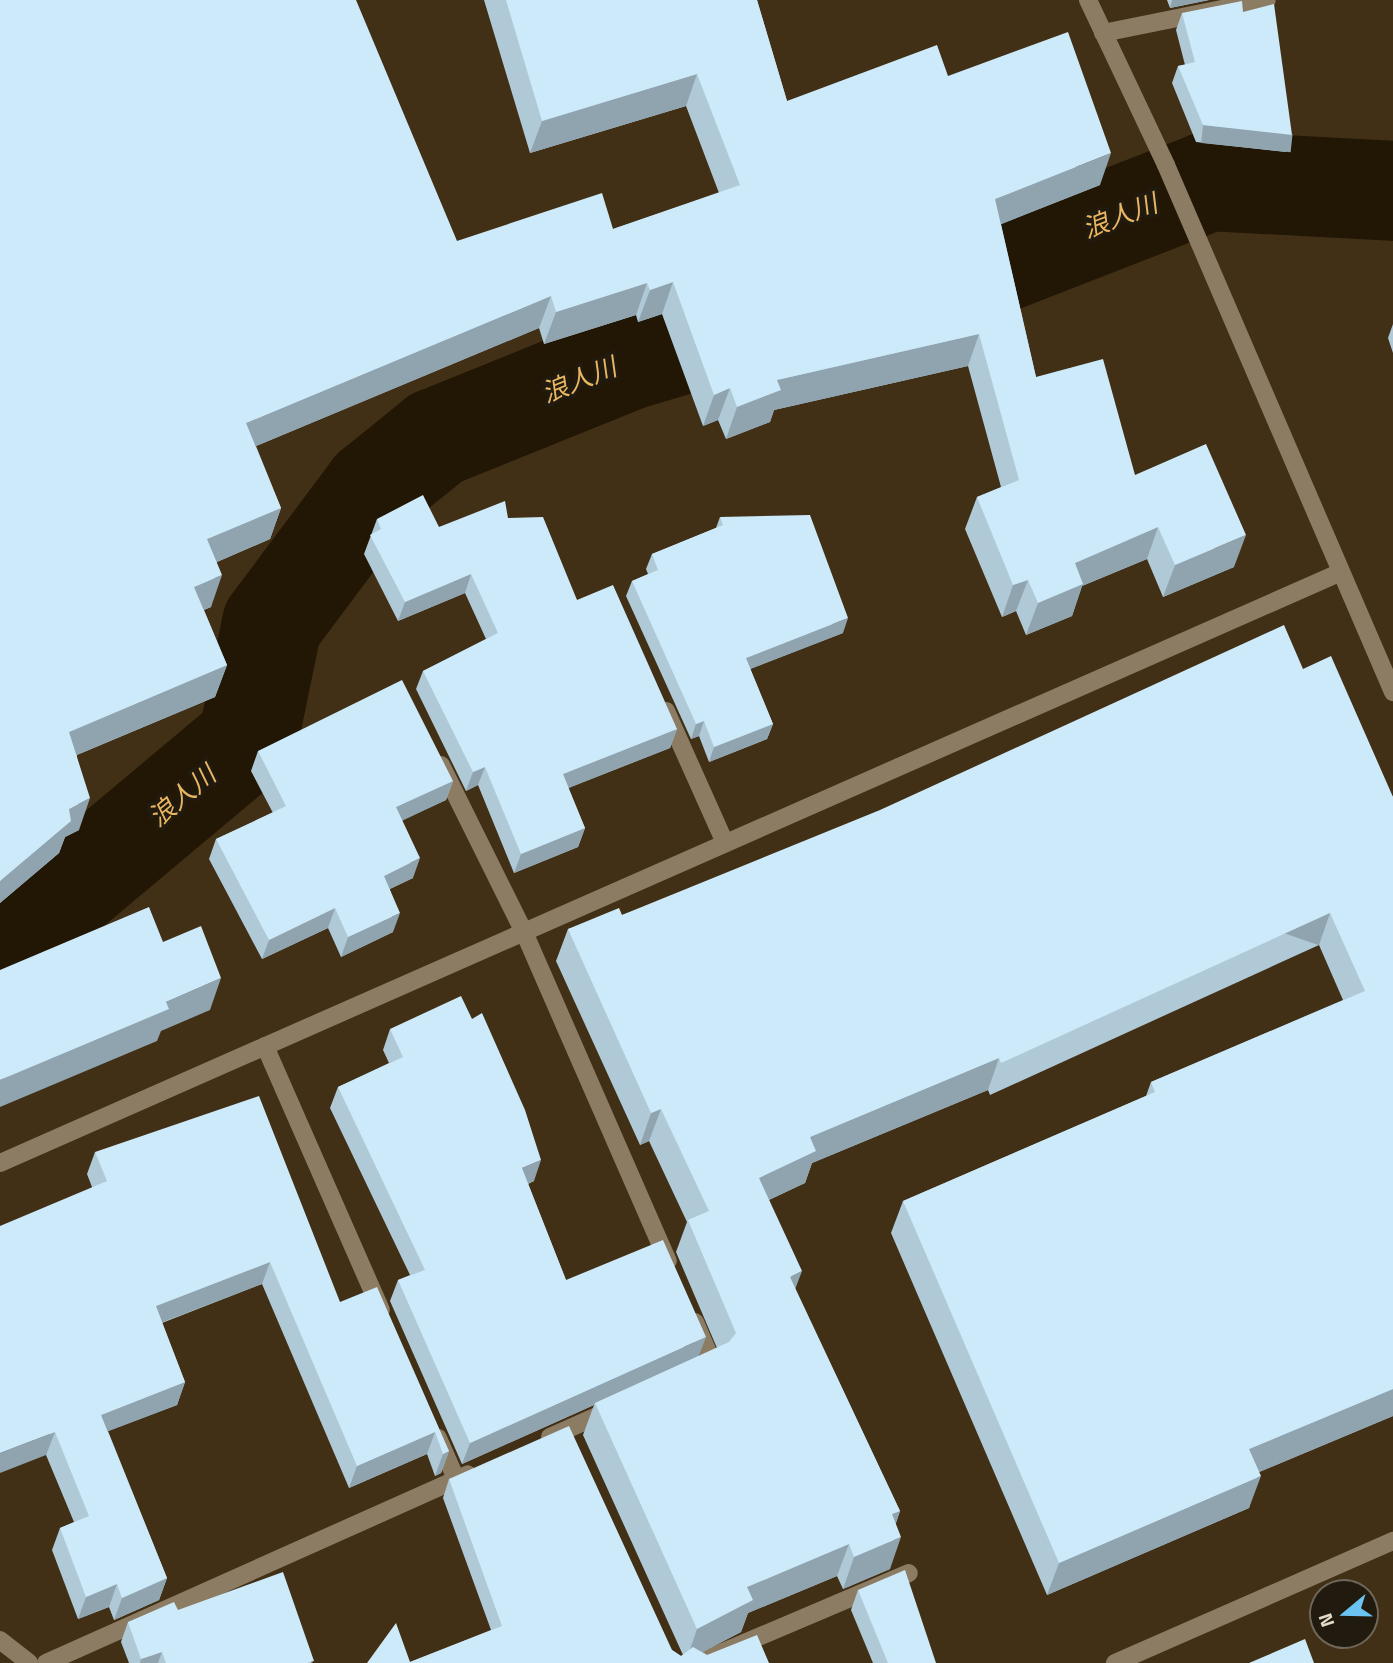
<!DOCTYPE html>
<html>
<head>
<meta charset="utf-8">
<style>
	body { margin:0 }
	#map { position:relative; width:1393px; height:1663px; overflow:hidden; background:#413016; font-family:"Titillium Web","Noto Sans JP",sans-serif }
	div>[style] { position:absolute }
	[style*='--x'] { left:calc(var(--x)*1px); top:calc(var(--y)*1px); width:calc(var(--w)*1px); rotate:calc(var(--a)*1deg) }
	.river>* { height:100px; margin:-50px; padding:0 50px; transform-origin:50px; border-radius:50px; background:#221605 }
	.minor>* { height:18px; margin:-9px; padding:0 9px; transform-origin:9px; border-radius:9px; background:#8c7c64 }
	.wall>* { inset:0; background:#b0c9d7 }
	.shaded-wall>* { inset:0; background:#90a4af; transform-origin:0 0 }
	.building>* { inset:0; background:#cdeafa }
	span { translate:-50% -50%; white-space:nowrap; text-align:center; line-height:1.15; -webkit-text-stroke:7px #211a0e; paint-order:stroke }
	.water-label { font-size:26px; color:#eab661; font-style:italic }
	.north { position:absolute; left:1309px; top:1579px; width:70px; height:70px; box-sizing:border-box; background:#211a0e; border:2px solid #6f6759; border-radius:50%; rotate:251deg; font-size:19px; font-weight:700; line-height:28px; text-align:center; color:#e4daca }
	.north::after { content:''; display:block; margin:auto; width:24px; height:32px; background:#6bc3f2; clip-path:polygon(50% 0,100% 100%,50% 72%,0 100%) }
</style>
</head>
<body>
<div id="map">
	<div class="river">
		<div style="--x:0;--y:948;--w:324;--a:-40"></div>
		<div style="--x:248;--y:740;--w:118;--a:-78.3"></div>
		<div style="--x:272;--y:624;--w:169;--a:-53.2"></div>
		<div style="--x:373;--y:489;--w:81;--a:-39"></div>
		<div style="--x:436;--y:438;--w:211;--a:-22"></div>
		<div style="--x:632;--y:359;--w:151;--a:-16.5"></div>
		<div style="--x:777;--y:316;--w:221;--a:-13.1"></div>
		<div style="--x:992;--y:266;--w:234;--a:-21.3"></div>
		<div style="--x:1210;--y:181;--w:183;--a:3.1"></div>
	</div>
	<div class="minor">
		<div style="--x:1088;--y:0;--w:183;--a:64.7"></div>
		<div style="--x:1166;--y:165;--w:574;--a:66.7"></div>
		<div style="--x:1103;--y:33;--w:167;--a:-11.4"></div>
		<div style="--x:666;--y:711;--w:145;--a:65.9"></div>
		<div style="--x:441;--y:765;--w:186;--a:63.6"></div>
		<div style="--x:524;--y:932;--w:359;--a:66.4"></div>
		<div style="--x:265;--y:1046;--w:288;--a:66.3"></div>
		<div style="--x:0;--y:1163;--w:1465;--a:-23.78"></div>
		<div style="--x:695;--y:1322;--w:46;--a:66.8"></div>
		<div style="--x:713;--y:1364;--w:10;--a:156"></div>
		<div style="--x:550;--y:1437;--w:64;--a:-24.1"></div>
		<div style="--x:438;--y:1438;--w:45;--a:66.3"></div>
		<div style="--x:0;--y:1640;--w:37;--a:38"></div>
		<div style="--x:46;--y:1663;--w:462;--a:-24.1"></div>
		<div style="--x:697;--y:1663;--w:230;--a:-23"></div>
		<div style="--x:1115;--y:1663;--w:304;--a:-23.7"></div>
	</div>
	<div class="wall">
		<div style="clip-path:polygon(0 0,457px 241px,613px 229px,719px 193px,686px 106px,530px 153px,484px 0,757px 0,787px 101px,948px 76px,1100px 185px,1001px 224px,1036px 377px,1135px 475px,1234px 567px,1163px 597px,1147px 559px,1082px 586px,1072px 616px,1026px 635px,1016px 611px,1002px 617px,965px 529px,977px 497px,1001px 487px,968px 366px,774px 410px,770px 422px,726px 439px,718px 420px,703px 426px,662px 314px,638px 322px,636px 315px,544px 344px,539px 328px,256px 446px,281px 508px,270px 539px,217px 562px,211px 607px,204px 610px,227px 665px,215px 697px,77px 755px,79px 830px,65px 837px,59px 853px,0 903px)"></div>
		<div style="clip-path:polygon(1167px 0,1209px 0,1170px 8px)"></div>
		<div style="clip-path:polygon(1243px 12px,1286px 152px,1196px 142px,1172px 83px,1178px 66px,1185px 65px,1176px 30px,1182px 13px)"></div>
		<div style="clip-path:polygon(1393px 324px,1393px 353px,1388px 338px)"></div>
		<div style="clip-path:polygon(720px 517px,843px 633px,750px 669px,773px 724px,767px 739px,709px 762px,699px 736px,691px 739px,626px 596px,632px 581px,648px 574px,646px 569px,652px 554px,716px 528px)"></div>
		<div style="clip-path:polygon(508px 518px,577px 600px,677px 729px,670px 748px,568px 788px,585px 828px,578px 847px,514px 873px,478px 785px,466px 791px,416px 689px,423px 671px,486px 639px,465px 593px,398px 621px,364px 554px,377px 519px,439px 527px)"></div>
		<div style="clip-path:polygon(1303px 669px,1393px 797px,1393px 1416px,1259px 1472px,1249px 1508px,1047px 1595px,891px 1233px,903px 1201px,1146px 1096px,1151px 1082px,1343px 1000px,1319px 945px,990px 1095px,988px 1090px,812px 1163px,805px 1183px,769px 1200px,795px 1289px,900px 1511px,896px 1523px,890px 1569px,843px 1589px,837px 1576px,748px 1613px,741px 1632px,702px 1652px,707px 1655px,769px 1663px,410px 1662px,491px 1630px,443px 1498px,449px 1479px,672px 1650px,681px 1656px,683px 1655px,583px 1435px,594px 1405px,462px 1464px,390px 1301px,398px 1280px,410px 1275px,330px 1108px,338px 1087px,389px 1063px,383px 1050px,390px 1029px,534px 1181px,528px 1184px,566px 1280px,699px 1356px,717px 1348px,676px 1252px,687px 1222px,649px 1141px,640px 1145px,556px 961px,568px 929px,622px 915px)"></div>
		<div style="clip-path:polygon(258px 751px,453px 781px,446px 800px,402px 820px,413px 878px,390px 889px,393px 932px,341px 957px,328px 928px,262px 959px,209px 859px,216px 839px,273px 813px,251px 771px)"></div>
		<div style="clip-path:polygon(95px 1152px,340px 1302px,449px 1451px,441px 1473px,435px 1476px,427px 1454px,349px 1488px,262px 1284px,162px 1323px,185px 1382px,177px 1405px,108px 1431px,167px 1578px,159px 1600px,114px 1620px,109px 1607px,78px 1619px,52px 1550px,60px 1528px,74px 1522px,46px 1455px,92px 1187px,87px 1174px)"></div>
		<div style="clip-path:polygon(858px 1590px,936px 1663px,873px 1663px,851px 1610px)"></div>
		<div style="clip-path:polygon(178px 1610px,313px 1663px,129px 1663px,121px 1642px,128px 1622px)"></div>
	</div>
	<div class="shaded-wall">
		<div style="clip-path:polygon(1172px 0,1209px 0,1170px 8px)"></div>
		<div style="clip-path:polygon(697px 74px,686px 106px,530px 153px,542px 121px)"></div>
		<div style="left:1203px;top:125px;width:90px;height:18px;rotate:6deg"></div>
		<div style="clip-path:polygon(1111px 153px,1100px 185px,984px 231px,995px 199px)"></div>
		<div style="clip-path:polygon(673px 282px,662px 314px,638px 322px,650px 290px)"></div>
		<div style="clip-path:polygon(647px 283px,636px 315px,544px 344px,556px 312px)"></div>
		<div style="clip-path:polygon(551px 296px,539px 328px,235px 455px,246px 423px)"></div>
		<div style="clip-path:polygon(979px 334px,968px 366px,774px 410px,770px 422px,726px 439px,737px 407px,777px 380px)"></div>
		<div style="clip-path:polygon(730px 388px,718px 420px,703px 426px,714px 395px)"></div>
		<div style="clip-path:polygon(281px 508px,270px 539px,196px 571px,207px 539px)"></div>
		<div style="clip-path:polygon(1158px 527px,1147px 559px,1082px 586px,1072px 616px,1026px 635px,1038px 603px,1075px 563px)"></div>
		<div style="clip-path:polygon(1246px 535px,1234px 567px,1163px 597px,1175px 565px)"></div>
		<div style="clip-path:polygon(471px 574px,465px 593px,398px 621px,405px 602px)"></div>
		<div style="clip-path:polygon(222px 575px,211px 607px,182px 619px,194px 587px)"></div>
		<div style="clip-path:polygon(1028px 580px,1016px 611px,1002px 617px,1013px 585px)"></div>
		<div style="clip-path:polygon(848px 618px,843px 633px,740px 673px,746px 658px)"></div>
		<div style="clip-path:polygon(227px 665px,215px 697px,57px 763px,69px 732px)"></div>
		<div style="clip-path:polygon(704px 721px,699px 736px,691px 739px,696px 724px)"></div>
		<div style="clip-path:polygon(773px 724px,767px 739px,709px 762px,714px 747px)"></div>
		<div style="clip-path:polygon(677px 729px,670px 748px,556px 793px,563px 774px)"></div>
		<div style="clip-path:polygon(485px 767px,478px 785px,466px 791px,473px 772px)"></div>
		<div style="clip-path:polygon(453px 781px,446px 800px,389px 827px,396px 807px)"></div>
		<div style="clip-path:polygon(90px 798px,79px 830px,65px 837px,59px 853px,0 903px,0 881px,69px 809px)"></div>
		<div style="clip-path:polygon(585px 828px,578px 847px,514px 873px,521px 854px)"></div>
		<div style="clip-path:polygon(420px 858px,413px 878px,376px 895px,384px 876px)"></div>
		<div style="clip-path:polygon(335px 908px,328px 928px,262px 959px,269px 940px)"></div>
		<div style="clip-path:polygon(400px 913px,393px 932px,341px 957px,348px 937px)"></div>
		<div style="left:1330px;top:913px;width:34px;height:362px;rotate:109deg"></div>
		<div style="clip-path:polygon(221px 978px,210px 1010px,161px 1031px,157px 1041px,0 1107px,0 1080px,166px 1002px)"></div>
		<div style="clip-path:polygon(999px 1058px,988px 1090px,812px 1163px,805px 1183px,747px 1210px,759px 1178px,810px 1137px)"></div>
		<div style="clip-path:polygon(661px 1109px,649px 1141px,640px 1145px,651px 1113px)"></div>
		<div style="clip-path:polygon(541px 1160px,534px 1181px,514px 1189px,522px 1168px)"></div>
		<div style="clip-path:polygon(270px 1262px,262px 1284px,147px 1328px,156px 1306px)"></div>
		<div style="clip-path:polygon(802px 1271px,790px 1303px,790px 1277px)"></div>
		<div style="clip-path:polygon(706px 1337px,698px 1358px,595px 1403px,594px 1405px,462px 1464px,470px 1443px)"></div>
		<div style="clip-path:polygon(185px 1382px,177px 1405px,93px 1437px,101px 1415px)"></div>
		<div style="clip-path:polygon(1393px 1389px,1393px 1416px,1238px 1481px,1249px 1449px)"></div>
		<div style="clip-path:polygon(55px 1432px,46px 1455px,0 1473px,0 1453px)"></div>
		<div style="clip-path:polygon(435px 1432px,427px 1454px,349px 1488px,357px 1466px)"></div>
		<div style="clip-path:polygon(449px 1451px,441px 1473px,435px 1476px,443px 1454px)"></div>
		<div style="clip-path:polygon(1261px 1476px,1249px 1508px,1047px 1595px,1059px 1563px)"></div>
		<div style="clip-path:polygon(900px 1511px,889px 1542px,901px 1537px,890px 1569px,843px 1589px,854px 1557px,892px 1514px)"></div>
		<div style="clip-path:polygon(849px 1544px,837px 1576px,748px 1613px,741px 1632px,686px 1661px,697px 1629px,747px 1587px)"></div>
		<div style="clip-path:polygon(167px 1578px,159px 1600px,114px 1620px,122px 1598px)"></div>
		<div style="clip-path:polygon(117px 1584px,109px 1607px,78px 1619px,86px 1597px)"></div>
		<div style="clip-path:polygon(162px 1652px,158px 1663px,140px 1663px,141px 1659px)"></div>
	</div>
	<div class="building">
		<div style="clip-path:polygon(0 0,356px 0,457px 241px,602px 193px,613px 229px,740px 185px,697px 74px,542px 121px,506px 0,757px 0,787px 101px,937px 45px,948px 76px,1068px 32px,1111px 153px,995px 199px,1036px 377px,1103px 359px,1135px 475px,1206px 444px,1246px 535px,1175px 565px,1158px 527px,1075px 563px,1083px 584px,1038px 603px,1028px 580px,1013px 585px,977px 497px,1019px 480px,979px 334px,777px 380px,781px 390px,737px 407px,730px 388px,714px 395px,673px 282px,650px 290px,647px 283px,556px 312px,551px 296px,246px 423px,281px 508px,207px 539px,222px 575px,194px 587px,227px 665px,69px 732px,90px 798px,69px 809px,71px 821px,0 881px)"></div>
		<div style="clip-path:polygon(1242px 1px,1243px 12px,1274px 4px,1292px 135px,1203px 125px,1178px 66px,1195px 62px,1182px 13px)"></div>
		<div style="clip-path:polygon(423px 495px,439px 527px,505px 501px,508px 518px,543px 517px,577px 600px,613px 585px,677px 729px,563px 774px,585px 828px,521px 854px,485px 767px,473px 772px,423px 671px,498px 633px,471px 574px,405px 602px,370px 535px,381px 529px,377px 519px)"></div>
		<div style="clip-path:polygon(810px 515px,848px 618px,746px 658px,773px 724px,714px 747px,704px 721px,696px 724px,632px 581px,658px 570px,652px 554px,723px 525px,720px 517px)"></div>
		<div style="clip-path:polygon(1284px 625px,1303px 669px,1331px 656px,1393px 797px,1393px 1389px,1249px 1449px,1261px 1476px,1059px 1563px,903px 1201px,1155px 1092px,1151px 1082px,1365px 991px,1330px 913px,1001px 1063px,999px 1058px,810px 1137px,816px 1151px,759px 1178px,802px 1271px,790px 1277px,900px 1511px,892px 1514px,901px 1537px,854px 1557px,849px 1544px,747px 1587px,753px 1600px,697px 1629px,595px 1403px,729px 1342px,736px 1333px,688px 1220px,709px 1211px,661px 1109px,651px 1113px,568px 929px,619px 908px,622px 915px,880px 810px)"></div>
		<div style="clip-path:polygon(402px 680px,453px 781px,396px 807px,420px 858px,384px 876px,400px 913px,348px 937px,335px 908px,269px 940px,216px 839px,286px 806px,258px 751px)"></div>
		<div style="clip-path:polygon(149px 907px,163px 942px,201px 926px,221px 978px,166px 1002px,169px 1009px,0 1080px,0 970px)"></div>
		<div style="clip-path:polygon(461px 996px,472px 1019px,482px 1013px,525px 1110px,541px 1160px,522px 1168px,566px 1280px,663px 1240px,706px 1337px,470px 1443px,398px 1280px,425px 1270px,338px 1087px,403px 1057px,390px 1029px)"></div>
		<div style="clip-path:polygon(259px 1096px,340px 1302px,377px 1287px,449px 1451px,443px 1454px,435px 1432px,357px 1466px,270px 1262px,156px 1306px,185px 1382px,101px 1415px,167px 1578px,122px 1598px,117px 1584px,86px 1597px,60px 1528px,89px 1516px,55px 1432px,0 1453px,0 1226px,107px 1181px,95px 1152px)"></div>
		<div style="clip-path:polygon(569px 1426px,672px 1650px,681px 1656px,693px 1647px,707px 1655px,757px 1635px,769px 1663px,367px 1663px,396px 1623px,410px 1662px,502px 1626px,449px 1479px)"></div>
		<div style="clip-path:polygon(905px 1570px,936px 1663px,888px 1663px,858px 1590px)"></div>
		<div style="clip-path:polygon(283px 1572px,314px 1661px,307px 1663px,166px 1663px,162px 1652px,141px 1659px,128px 1622px,174px 1602px,178px 1610px)"></div>
		<div style="clip-path:polygon(1305px 1639px,1314px 1663px,1249px 1663px)"></div>
	</div>
	<div class="water-label">
		<span style="left:1120px;top:216px;rotate:-21deg">浪人川</span>
		<span style="left:579px;top:380px;rotate:-22deg">浪人川</span>
		<span style="left:182px;top:796px;rotate:-40deg">浪人川</span>
	</div>
	<div class="north">N</div>
</div>
</body>
</html>
